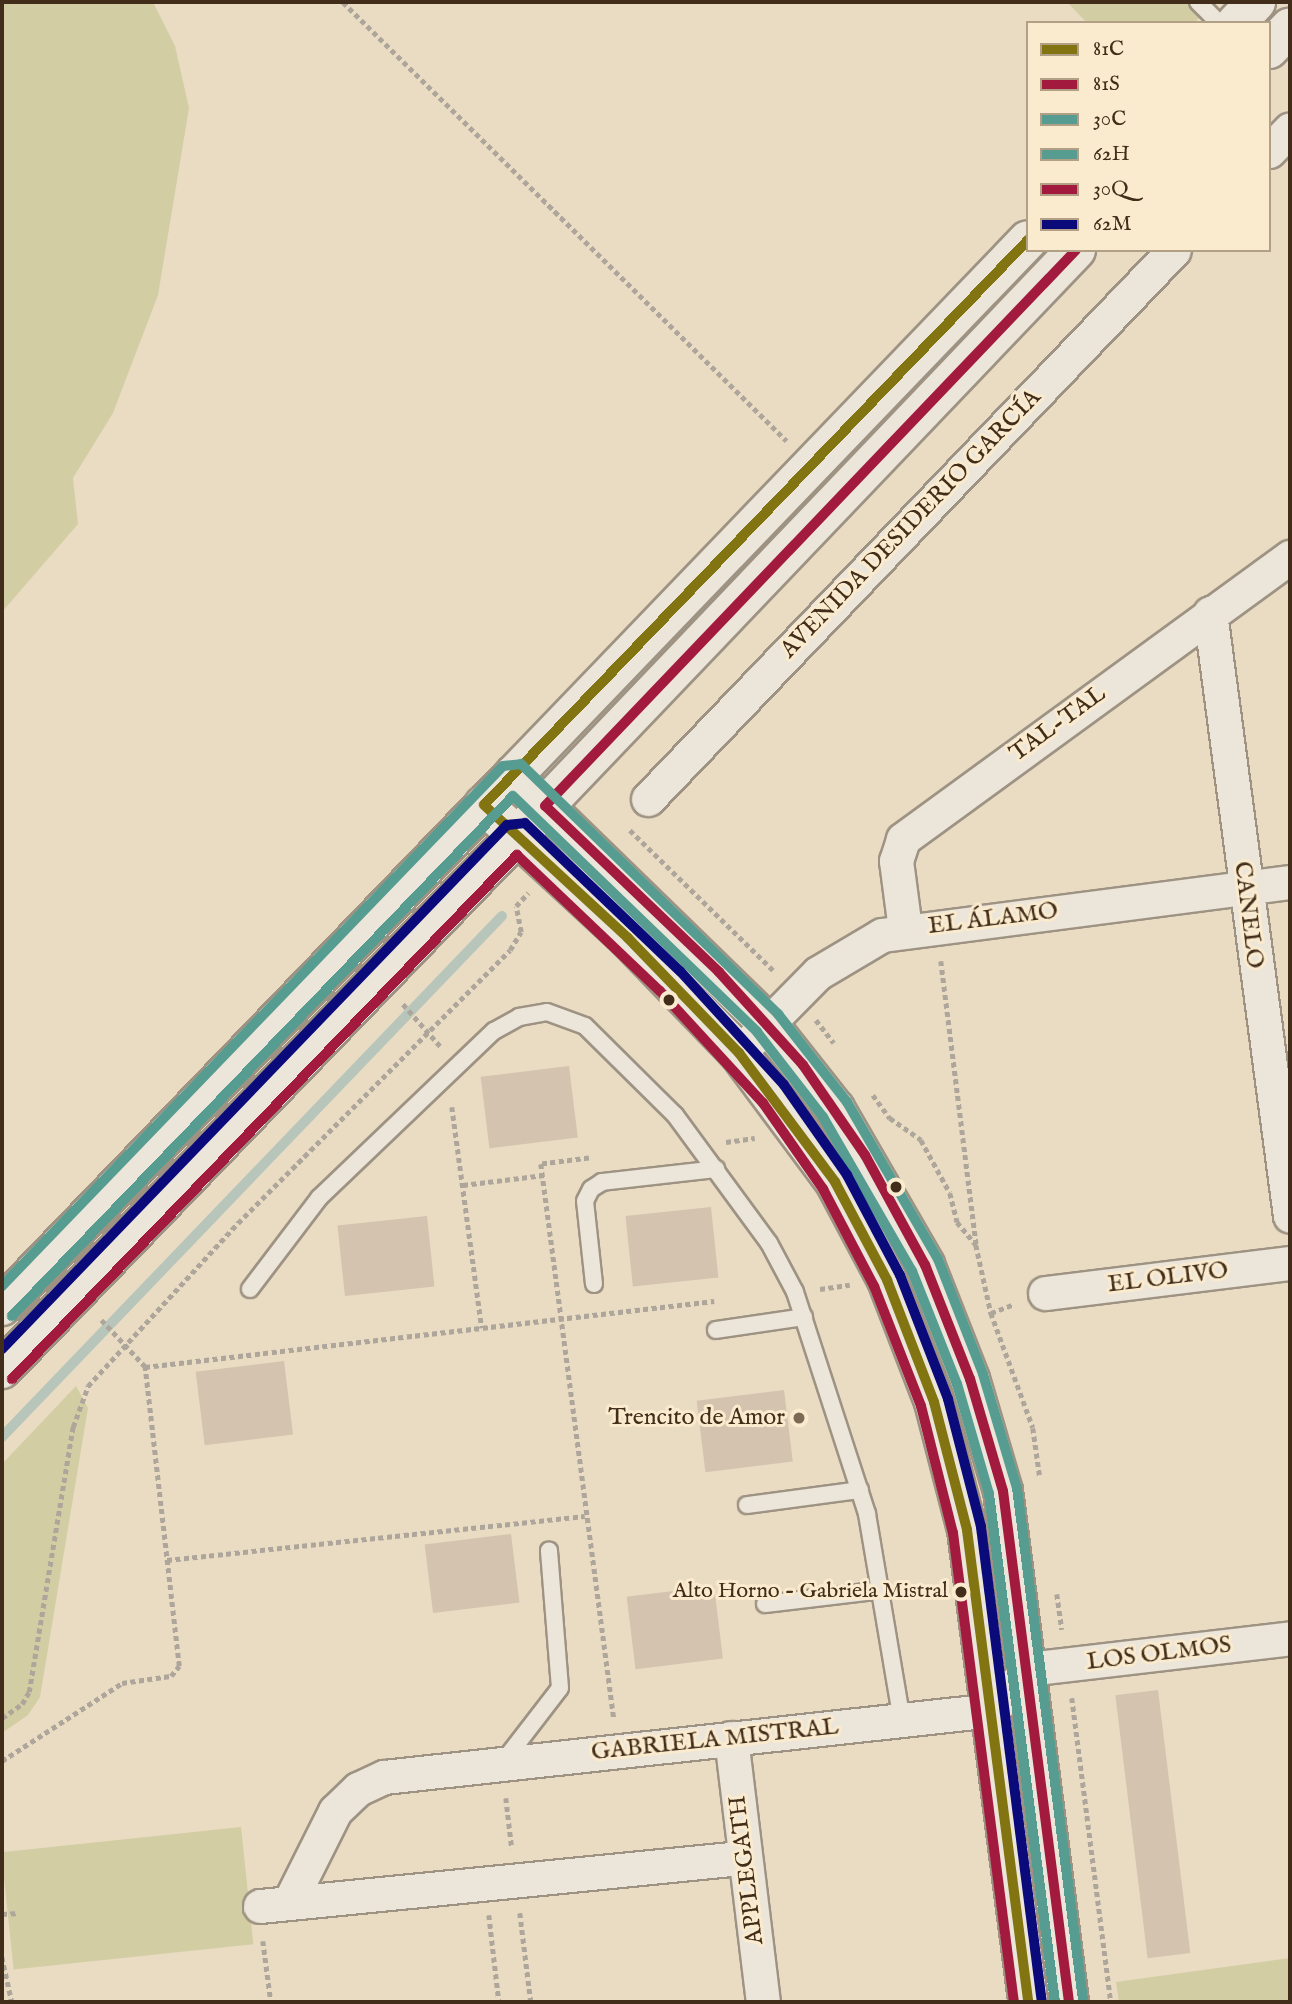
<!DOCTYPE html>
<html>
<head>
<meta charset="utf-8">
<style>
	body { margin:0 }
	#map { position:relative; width:1292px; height:2004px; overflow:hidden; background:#e9dcc3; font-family:"IM FELL English",serif }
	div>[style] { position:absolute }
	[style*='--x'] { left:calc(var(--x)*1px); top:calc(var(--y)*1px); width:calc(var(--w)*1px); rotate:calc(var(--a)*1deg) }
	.green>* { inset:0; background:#d3cda4; transform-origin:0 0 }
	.stream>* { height:10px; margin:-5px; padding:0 5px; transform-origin:5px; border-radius:5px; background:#b7c5bb }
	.building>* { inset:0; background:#d3c3af; transform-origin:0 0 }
	.path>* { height:4.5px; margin-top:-2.25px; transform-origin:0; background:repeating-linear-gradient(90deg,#aea69b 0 5px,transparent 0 8.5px) }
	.roads { filter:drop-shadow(2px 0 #9e9383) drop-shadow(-2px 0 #9e9383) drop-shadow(0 2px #9e9383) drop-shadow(0 -2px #9e9383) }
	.service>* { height:16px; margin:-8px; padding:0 8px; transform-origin:8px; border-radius:8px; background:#ece5d9 }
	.minor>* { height:33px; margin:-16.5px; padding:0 16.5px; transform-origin:16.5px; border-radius:16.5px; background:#ece5d9 }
	.tertiary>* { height:38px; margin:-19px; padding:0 19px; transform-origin:19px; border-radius:19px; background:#ece5d9 }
	.secondary>* { height:38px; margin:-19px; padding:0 19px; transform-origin:19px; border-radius:19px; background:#ece5d9 }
	.bus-1>* { height:10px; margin:-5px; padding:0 5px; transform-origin:5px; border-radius:5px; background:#827411 }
	.bus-2>* { height:10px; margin:-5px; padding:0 5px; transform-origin:5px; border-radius:5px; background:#a31a3f }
	.bus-3>* { height:10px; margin:-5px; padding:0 5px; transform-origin:5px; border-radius:5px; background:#569c91 }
	.bus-4>* { height:10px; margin:-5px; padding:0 5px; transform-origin:5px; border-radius:5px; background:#569c91 }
	.bus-5>* { height:10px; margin:-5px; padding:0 5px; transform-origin:5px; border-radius:5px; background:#a31a3f }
	.bus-6>* { height:10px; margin:-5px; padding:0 5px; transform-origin:5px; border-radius:5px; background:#0a0a7a }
	.dots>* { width:19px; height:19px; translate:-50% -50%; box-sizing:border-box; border:4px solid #fbebce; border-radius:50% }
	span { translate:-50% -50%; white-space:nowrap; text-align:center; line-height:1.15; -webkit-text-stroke:6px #fbebce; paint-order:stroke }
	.bus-label { font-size:22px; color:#412d1a }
	.right { translate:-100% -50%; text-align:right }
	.street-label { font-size:24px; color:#412d1a }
	.poi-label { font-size:24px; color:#412d1a }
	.frame { position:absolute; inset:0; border:4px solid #412d1a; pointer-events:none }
	.legend { position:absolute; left:1026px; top:21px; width:245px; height:231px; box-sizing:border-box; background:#fbebce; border:2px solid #b19f86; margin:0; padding:9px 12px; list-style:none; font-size:21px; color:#412d1a }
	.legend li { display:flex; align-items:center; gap:14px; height:35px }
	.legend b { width:35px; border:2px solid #b19f86 }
</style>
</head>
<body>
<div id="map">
	<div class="green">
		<div style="clip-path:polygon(2px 2px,153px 2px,175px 46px,189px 108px,158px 295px,113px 413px,73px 478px,78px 524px,2px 612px)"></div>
		<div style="clip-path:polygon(1067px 2px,1216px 2px,1194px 23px,1087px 23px)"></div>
		<div style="clip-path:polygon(76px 1386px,88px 1408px,40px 1697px,28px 1715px,2px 1733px,2px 1464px)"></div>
		<div style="left:241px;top:1827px;width:118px;height:241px;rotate:84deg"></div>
		<div style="clip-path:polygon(1290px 1958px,1290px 2002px,1119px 2002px,1116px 1982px)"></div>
	</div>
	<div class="stream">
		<div style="--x:2;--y:1437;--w:722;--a:-46.18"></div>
	</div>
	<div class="building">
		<div style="left:569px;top:1066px;width:72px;height:89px;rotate:83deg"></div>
		<div style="left:711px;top:1207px;width:71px;height:86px;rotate:84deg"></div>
		<div style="left:427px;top:1216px;width:71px;height:90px;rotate:84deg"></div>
		<div style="left:284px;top:1361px;width:74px;height:89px;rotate:83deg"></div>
		<div style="left:784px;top:1390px;width:72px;height:88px;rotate:83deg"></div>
		<div style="left:511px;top:1534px;width:69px;height:87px;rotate:83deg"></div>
		<div style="left:714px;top:1586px;width:73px;height:88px;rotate:83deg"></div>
		<div style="left:1158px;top:1690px;width:265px;height:43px;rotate:83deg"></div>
	</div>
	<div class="path">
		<div style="--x:343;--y:2;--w:624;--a:44.68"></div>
		<div style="--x:630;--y:830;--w:202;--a:44.4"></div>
		<div style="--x:941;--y:961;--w:285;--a:82.9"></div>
		<div style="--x:403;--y:1004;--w:57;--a:48.5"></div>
		<div style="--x:816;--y:1020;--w:29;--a:52"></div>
		<div style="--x:873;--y:1095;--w:29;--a:54"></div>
		<div style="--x:890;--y:1118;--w:38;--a:35"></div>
		<div style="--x:921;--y:1140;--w:60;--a:61.3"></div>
		<div style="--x:950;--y:1193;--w:30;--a:76"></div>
		<div style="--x:957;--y:1222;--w:30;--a:50"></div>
		<div style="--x:976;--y:1245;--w:70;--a:77.6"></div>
		<div style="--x:991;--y:1313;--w:122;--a:69.9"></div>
		<div style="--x:1033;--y:1428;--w:50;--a:82"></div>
		<div style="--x:452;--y:1107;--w:223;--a:82.3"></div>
		<div style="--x:726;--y:1142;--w:29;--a:-8"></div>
		<div style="--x:589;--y:1158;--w:48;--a:172.9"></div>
		<div style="--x:541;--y:1164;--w:560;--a:82.51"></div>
		<div style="--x:463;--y:1185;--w:82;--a:-7"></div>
		<div style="--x:820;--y:1289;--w:30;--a:-8"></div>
		<div style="--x:991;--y:1313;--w:25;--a:-21"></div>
		<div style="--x:145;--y:1367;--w:573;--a:-6.62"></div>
		<div style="--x:167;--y:1560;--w:420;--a:-6"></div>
		<div style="--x:1057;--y:1594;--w:36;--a:82"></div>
		<div style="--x:1072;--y:1698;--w:306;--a:82.7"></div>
		<div style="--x:2;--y:1718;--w:24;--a:-35"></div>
		<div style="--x:22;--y:1704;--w:14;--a:-60"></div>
		<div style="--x:29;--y:1692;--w:269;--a:-80.6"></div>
		<div style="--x:73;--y:1427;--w:44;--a:-69.9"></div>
		<div style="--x:88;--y:1386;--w:222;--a:-47.4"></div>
		<div style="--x:238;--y:1223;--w:385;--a:-45.1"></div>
		<div style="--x:510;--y:950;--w:21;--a:-59"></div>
		<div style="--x:521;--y:932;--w:26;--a:-101"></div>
		<div style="--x:516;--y:906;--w:18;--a:-47"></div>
		<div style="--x:2;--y:1761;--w:143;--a:-33"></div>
		<div style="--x:122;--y:1683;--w:49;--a:-8.1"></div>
		<div style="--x:171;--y:1676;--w:13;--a:-51"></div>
		<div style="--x:179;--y:1666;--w:301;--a:-96.5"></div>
		<div style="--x:145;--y:1367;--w:64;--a:-133.1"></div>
		<div style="--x:506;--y:1798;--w:51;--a:83.3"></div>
		<div style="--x:520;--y:1913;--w:90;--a:83"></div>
		<div style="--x:2;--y:1914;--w:17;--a:-3"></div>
		<div style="--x:489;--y:1915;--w:88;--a:83.4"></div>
		<div style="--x:263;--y:1941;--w:62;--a:82.5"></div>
		<div style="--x:2;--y:1957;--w:46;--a:77.5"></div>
	</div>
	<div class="roads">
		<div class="service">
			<div style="--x:1198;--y:2;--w:30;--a:45"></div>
			<div style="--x:594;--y:1284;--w:83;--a:-96.2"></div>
			<div style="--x:585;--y:1201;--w:13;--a:-63"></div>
			<div style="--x:591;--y:1189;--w:13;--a:-32"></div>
			<div style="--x:602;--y:1182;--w:115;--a:-6.5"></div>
			<div style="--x:250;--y:1289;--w:114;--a:-52.8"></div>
			<div style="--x:319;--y:1198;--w:242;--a:-43.7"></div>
			<div style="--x:494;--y:1031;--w:29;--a:-29"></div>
			<div style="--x:519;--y:1017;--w:28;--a:-10"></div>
			<div style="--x:547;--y:1012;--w:40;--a:20.2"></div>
			<div style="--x:585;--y:1026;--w:127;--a:44.7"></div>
			<div style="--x:675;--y:1115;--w:159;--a:53.7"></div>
			<div style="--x:769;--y:1243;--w:55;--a:62"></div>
			<div style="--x:795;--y:1292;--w:233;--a:72"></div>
			<div style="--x:867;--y:1514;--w:209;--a:80.4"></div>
			<div style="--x:716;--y:1330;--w:89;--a:-8.4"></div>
			<div style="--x:747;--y:1505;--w:114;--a:-7.6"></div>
			<div style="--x:765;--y:1604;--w:119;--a:-6.8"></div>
			<div style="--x:503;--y:1762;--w:93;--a:-52.4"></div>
			<div style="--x:560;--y:1688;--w:138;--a:-94.6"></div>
		</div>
		<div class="minor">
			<div style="--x:1269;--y:151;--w:30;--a:-46"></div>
			<div style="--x:1210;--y:613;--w:608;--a:82.44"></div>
			<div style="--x:648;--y:799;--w:760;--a:-46.23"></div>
			<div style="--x:905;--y:929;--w:69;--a:-97.5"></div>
			<div style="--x:896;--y:861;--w:23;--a:-72"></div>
			<div style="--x:903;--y:839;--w:479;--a:-36.1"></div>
			<div style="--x:739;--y:1053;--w:112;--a:-45.4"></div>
			<div style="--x:818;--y:973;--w:74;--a:-30.7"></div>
			<div style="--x:882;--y:935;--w:411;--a:-7.4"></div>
			<div style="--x:1045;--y:1293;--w:247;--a:-7"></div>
			<div style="--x:731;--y:1738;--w:266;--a:83.1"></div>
			<div style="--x:289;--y:1903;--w:103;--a:-63.4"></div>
			<div style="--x:335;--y:1811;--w:32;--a:-44"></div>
			<div style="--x:358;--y:1789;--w:29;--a:-25"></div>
			<div style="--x:384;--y:1777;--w:613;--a:-6.28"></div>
			<div style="--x:993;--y:1710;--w:54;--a:-49.5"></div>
			<div style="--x:1028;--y:1669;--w:264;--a:-6.7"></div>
			<div style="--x:260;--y:1906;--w:487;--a:-5.7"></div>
		</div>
		<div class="tertiary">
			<div style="--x:1236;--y:23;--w:29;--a:-46"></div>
			<div style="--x:1269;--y:49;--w:30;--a:-46"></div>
			<div style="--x:513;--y:776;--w:743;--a:-46.14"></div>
			<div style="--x:545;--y:806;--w:769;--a:-46.32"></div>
		</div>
		<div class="secondary">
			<div style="--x:484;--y:805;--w:196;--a:42.7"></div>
			<div style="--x:628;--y:938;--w:160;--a:46"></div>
			<div style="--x:739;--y:1053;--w:161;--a:53.3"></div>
			<div style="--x:835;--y:1182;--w:111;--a:62"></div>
			<div style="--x:887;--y:1280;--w:131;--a:68.9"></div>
			<div style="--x:934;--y:1402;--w:132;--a:75.5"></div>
			<div style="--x:967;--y:1530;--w:476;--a:82.6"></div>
			<div style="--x:2;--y:1306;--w:736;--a:-46.05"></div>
			<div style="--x:513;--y:776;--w:354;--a:44.2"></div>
			<div style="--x:767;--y:1023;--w:110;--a:51.7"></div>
			<div style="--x:835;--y:1109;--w:180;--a:60"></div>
			<div style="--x:925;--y:1265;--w:123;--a:68.5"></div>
			<div style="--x:970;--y:1379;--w:117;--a:73.6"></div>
			<div style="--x:1003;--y:1491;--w:515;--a:82.64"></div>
			<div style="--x:2;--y:1369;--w:767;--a:-46"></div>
		</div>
	</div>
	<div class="bus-1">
		<div style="--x:1028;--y:240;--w:784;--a:133.92"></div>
		<div style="--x:484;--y:805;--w:196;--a:42.7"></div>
		<div style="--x:628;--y:938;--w:160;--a:46"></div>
		<div style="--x:739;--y:1053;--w:161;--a:53.3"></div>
		<div style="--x:835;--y:1182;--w:111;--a:62"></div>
		<div style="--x:887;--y:1280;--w:131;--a:68.9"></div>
		<div style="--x:934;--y:1402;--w:132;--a:75.5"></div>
		<div style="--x:967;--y:1530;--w:476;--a:82.6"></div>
	</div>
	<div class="bus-2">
		<div style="--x:1069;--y:2002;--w:515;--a:-97.36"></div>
		<div style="--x:1003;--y:1491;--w:117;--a:-106.4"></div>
		<div style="--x:970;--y:1379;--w:123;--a:-111.5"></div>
		<div style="--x:925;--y:1265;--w:125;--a:-118.6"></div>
		<div style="--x:865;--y:1155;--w:109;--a:-124.6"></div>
		<div style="--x:803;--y:1065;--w:125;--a:-132.1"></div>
		<div style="--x:719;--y:972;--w:240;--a:-136.3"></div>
		<div style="--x:545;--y:806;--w:769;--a:-46.32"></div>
	</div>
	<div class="bus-3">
		<div style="--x:12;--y:1316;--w:722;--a:-46.07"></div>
		<div style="--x:513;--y:796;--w:339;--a:44"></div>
		<div style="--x:757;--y:1032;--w:108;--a:52.2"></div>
		<div style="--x:823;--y:1117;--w:178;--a:60"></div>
		<div style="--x:912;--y:1271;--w:122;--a:68.3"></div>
		<div style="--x:957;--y:1384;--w:115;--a:73.8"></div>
		<div style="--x:989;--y:1494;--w:512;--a:82.6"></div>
	</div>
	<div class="bus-4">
		<div style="--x:2;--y:1286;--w:722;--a:-46.07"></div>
		<div style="--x:503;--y:766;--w:18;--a:-6"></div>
		<div style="--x:521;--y:764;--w:359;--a:44.2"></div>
		<div style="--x:778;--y:1014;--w:112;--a:51.9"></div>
		<div style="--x:847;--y:1102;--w:181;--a:59.9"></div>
		<div style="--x:938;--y:1259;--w:123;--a:68.6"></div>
		<div style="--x:983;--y:1374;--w:119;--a:73.4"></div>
		<div style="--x:1017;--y:1488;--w:516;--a:82.65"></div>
	</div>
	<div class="bus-5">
		<div style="--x:12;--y:1379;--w:728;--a:-46.06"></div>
		<div style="--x:517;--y:855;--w:197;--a:43.6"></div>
		<div style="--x:660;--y:991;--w:152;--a:47.4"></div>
		<div style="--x:763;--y:1103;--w:105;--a:55.1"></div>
		<div style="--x:823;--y:1189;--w:110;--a:62.3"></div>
		<div style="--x:874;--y:1286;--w:129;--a:68.6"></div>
		<div style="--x:921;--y:1406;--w:131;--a:75.9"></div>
		<div style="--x:953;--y:1533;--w:473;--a:82.6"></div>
	</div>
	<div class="bus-6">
		<div style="--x:2;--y:1349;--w:728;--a:-46.06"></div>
		<div style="--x:507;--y:825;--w:18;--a:-6"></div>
		<div style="--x:525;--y:823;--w:214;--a:43.7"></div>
		<div style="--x:680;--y:971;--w:154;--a:47.6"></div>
		<div style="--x:784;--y:1085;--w:110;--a:55"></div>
		<div style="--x:847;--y:1175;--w:113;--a:62.1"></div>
		<div style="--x:900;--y:1275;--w:133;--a:68.8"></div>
		<div style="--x:948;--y:1399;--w:132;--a:75.5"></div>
		<div style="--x:981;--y:1527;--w:477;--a:82.7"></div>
	</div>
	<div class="dots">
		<div style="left:669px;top:1000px;background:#412d1a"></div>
		<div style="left:896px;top:1187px;background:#412d1a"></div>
		<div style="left:799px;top:1418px;background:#7c6a55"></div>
		<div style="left:961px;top:1592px;background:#412d1a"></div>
	</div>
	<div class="bus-label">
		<span class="right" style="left:948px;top:1592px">Alto Horno - Gabriela Mistral</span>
	</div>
	<div class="street-label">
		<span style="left:911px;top:524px;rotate:-46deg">AVENIDA DESIDERIO GARCÍA</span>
		<span style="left:1058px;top:724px;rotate:-36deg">TAL-TAL</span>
		<span style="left:1248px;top:915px;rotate:83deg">CANELO</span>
		<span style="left:993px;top:919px;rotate:-7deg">EL ÁLAMO</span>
		<span style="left:1168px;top:1278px;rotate:-7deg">EL OLIVO</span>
		<span style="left:1159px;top:1654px;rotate:-7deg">LOS OLMOS</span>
		<span style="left:715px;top:1740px;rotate:-6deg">GABRIELA MISTRAL</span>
		<span style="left:747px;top:1870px;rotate:-97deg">APPLEGATH</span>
	</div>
	<div class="poi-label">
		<span class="right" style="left:785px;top:1418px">Trencito de Amor</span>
	</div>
	<div class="frame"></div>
	<ul class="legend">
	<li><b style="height:9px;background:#827411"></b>81C</li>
	<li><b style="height:9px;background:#a31a3f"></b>81S</li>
	<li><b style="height:9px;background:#569c91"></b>30C</li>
	<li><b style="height:9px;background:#569c91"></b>62H</li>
	<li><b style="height:9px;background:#a31a3f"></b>30Q</li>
	<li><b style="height:9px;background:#0a0a7a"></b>62M</li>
	</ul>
</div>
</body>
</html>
